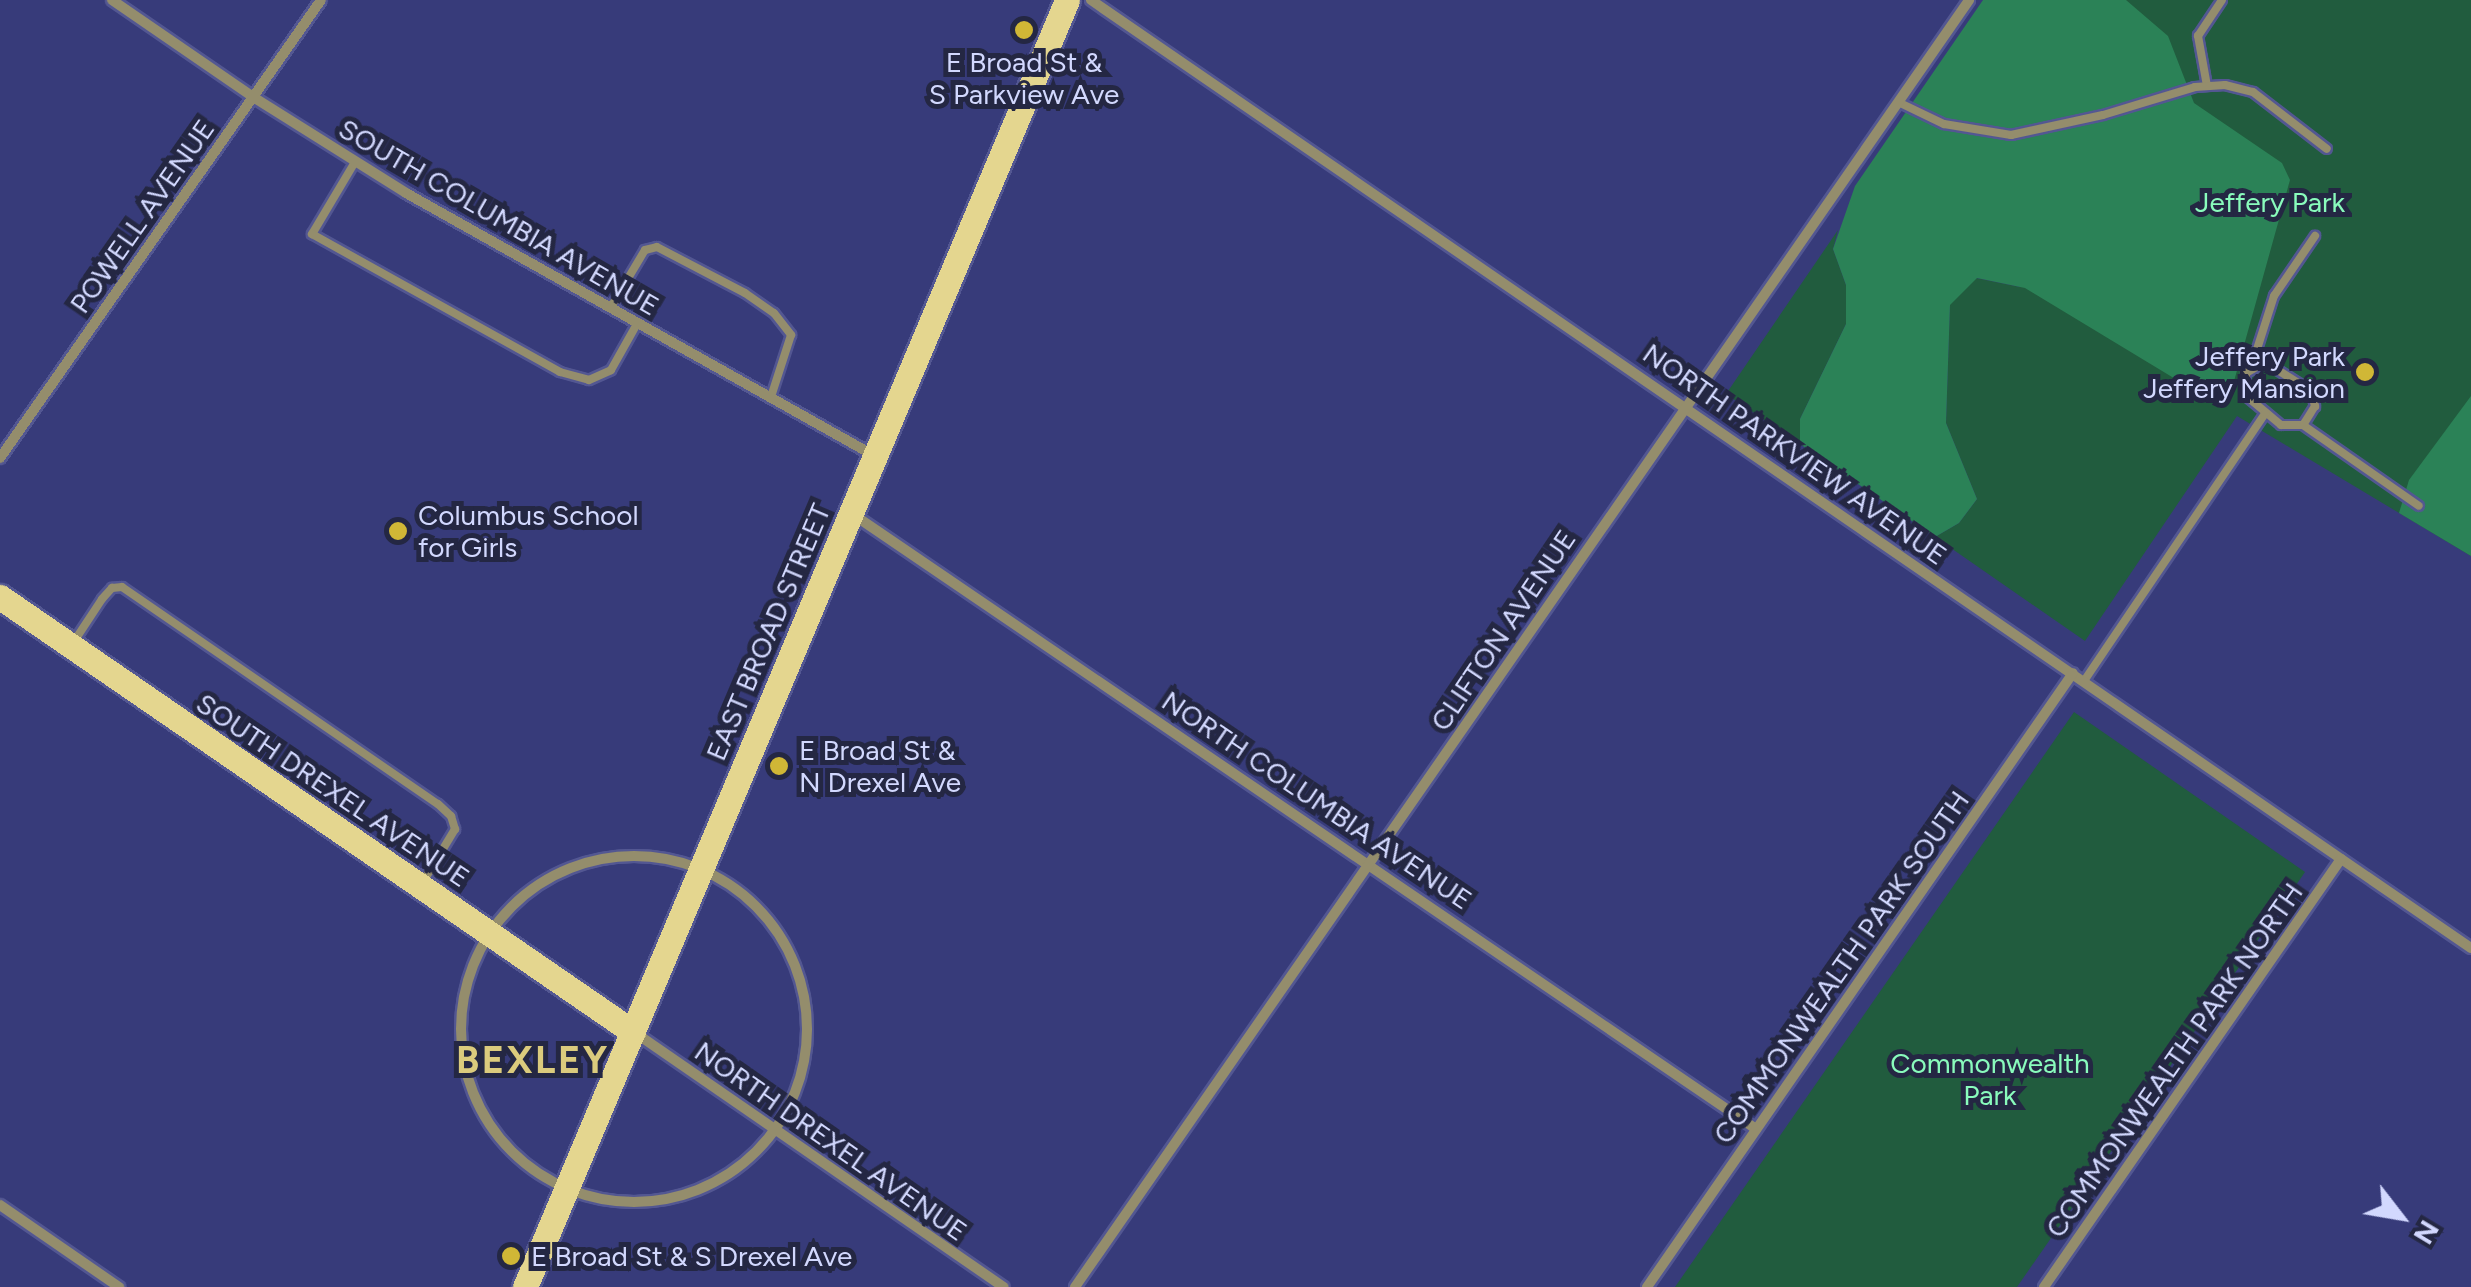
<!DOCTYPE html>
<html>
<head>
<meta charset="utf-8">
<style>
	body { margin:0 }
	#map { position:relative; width:2471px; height:1287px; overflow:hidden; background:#373b7a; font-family:Figtree,sans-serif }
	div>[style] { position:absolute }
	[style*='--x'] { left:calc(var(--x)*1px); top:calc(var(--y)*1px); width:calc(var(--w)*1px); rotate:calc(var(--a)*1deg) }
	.green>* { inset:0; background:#215c3e }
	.forest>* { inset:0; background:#2b8257 }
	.roads { filter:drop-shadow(2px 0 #535792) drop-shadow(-2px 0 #535792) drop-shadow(0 2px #535792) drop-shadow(0 -2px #535792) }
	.service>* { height:8px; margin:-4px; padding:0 4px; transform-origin:4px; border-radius:4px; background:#948d6c }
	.minor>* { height:10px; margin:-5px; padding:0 5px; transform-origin:5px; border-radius:5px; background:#948d6c }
	.minor>.ring { margin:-5px; padding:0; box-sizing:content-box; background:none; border:10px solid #948d6c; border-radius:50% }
	.primary>* { height:25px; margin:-12.5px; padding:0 12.5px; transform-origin:12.5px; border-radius:12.5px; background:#e4d68f }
	.dots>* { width:28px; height:28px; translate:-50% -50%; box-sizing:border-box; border:5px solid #242743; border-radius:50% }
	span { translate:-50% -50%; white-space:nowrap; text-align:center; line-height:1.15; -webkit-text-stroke:10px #242743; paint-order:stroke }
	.poi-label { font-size:28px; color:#d2d8fe }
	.right { translate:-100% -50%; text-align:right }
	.left { translate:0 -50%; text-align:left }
	.park-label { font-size:28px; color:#89fbbc }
	.street-label { font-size:28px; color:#d2d8fe }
	.district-label { font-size:38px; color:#dbcb7d; font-weight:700; letter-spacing:2.5px }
	.north { position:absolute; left:2351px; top:1167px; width:100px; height:100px; -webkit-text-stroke:8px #242743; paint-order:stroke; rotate:121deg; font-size:28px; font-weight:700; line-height:40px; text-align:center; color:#d2d8fe }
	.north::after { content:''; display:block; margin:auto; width:35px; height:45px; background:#d2d8fe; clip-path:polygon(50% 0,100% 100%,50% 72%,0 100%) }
</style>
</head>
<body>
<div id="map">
	<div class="green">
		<div style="clip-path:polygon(1983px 0,2471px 0,2471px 556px,2237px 416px,2085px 641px,1935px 537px,1959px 523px,1977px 499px,1946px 423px,1950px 304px,1976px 278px,2020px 287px)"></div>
		<div style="clip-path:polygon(1838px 230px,1833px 249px,1846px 285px,1846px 324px,1800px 419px,1800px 444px,1726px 394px)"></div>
		<div style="clip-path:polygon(2074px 712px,2305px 872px,2017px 1287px,1675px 1287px)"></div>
	</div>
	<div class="forest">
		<div style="clip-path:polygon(1983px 0,2126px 0,2168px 36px,2194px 103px,2282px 163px,2290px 180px,2231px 392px,2215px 403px,2025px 288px,1977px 278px,1950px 305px,1946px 423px,1977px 499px,1959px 523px,1935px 537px,1800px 444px,1800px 419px,1846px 324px,1846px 285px,1833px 249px,1855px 186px)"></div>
		<div style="clip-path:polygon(2471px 396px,2471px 556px,2399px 513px,2409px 480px)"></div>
	</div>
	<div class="roads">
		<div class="service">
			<div style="--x:2207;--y:86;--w:51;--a:-100.2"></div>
			<div style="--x:2198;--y:36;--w:43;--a:-56.3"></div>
			<div style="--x:1898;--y:102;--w:51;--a:25.6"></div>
			<div style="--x:1944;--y:124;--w:68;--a:9.3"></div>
			<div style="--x:2011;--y:135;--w:94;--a:-12.3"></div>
			<div style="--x:2103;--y:115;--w:96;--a:-16.9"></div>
			<div style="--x:2195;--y:87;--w:30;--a:-4"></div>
			<div style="--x:2225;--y:85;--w:29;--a:14"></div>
			<div style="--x:2253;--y:92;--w:93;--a:37.6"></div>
			<div style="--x:355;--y:162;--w:84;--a:120.8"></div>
			<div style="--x:312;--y:234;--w:284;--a:29.1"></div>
			<div style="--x:560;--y:372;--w:30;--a:15"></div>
			<div style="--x:589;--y:380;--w:24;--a:-24"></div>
			<div style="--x:611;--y:370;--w:55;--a:-60.6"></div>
			<div style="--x:611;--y:307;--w:66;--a:-59.2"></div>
			<div style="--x:645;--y:250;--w:12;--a:-14"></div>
			<div style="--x:657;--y:247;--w:99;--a:27.6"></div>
			<div style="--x:745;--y:293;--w:35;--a:35"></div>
			<div style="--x:774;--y:313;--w:28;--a:52"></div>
			<div style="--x:791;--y:335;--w:65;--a:107.9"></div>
			<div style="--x:2265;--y:362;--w:54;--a:32.2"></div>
			<div style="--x:2311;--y:391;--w:16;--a:75"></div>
			<div style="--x:2315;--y:406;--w:22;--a:122"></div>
			<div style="--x:2303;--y:425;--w:22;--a:180"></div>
			<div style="--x:2281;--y:425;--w:47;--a:-140.2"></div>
			<div style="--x:2245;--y:395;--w:22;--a:-87"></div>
			<div style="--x:2246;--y:373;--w:22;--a:-30"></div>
			<div style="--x:2251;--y:368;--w:76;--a:-72.3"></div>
			<div style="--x:2274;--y:296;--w:73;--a:-55.7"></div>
			<div style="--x:2303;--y:425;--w:141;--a:34.9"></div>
			<div style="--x:75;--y:640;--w:49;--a:-56.6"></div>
			<div style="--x:102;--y:599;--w:15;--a:-48"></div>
			<div style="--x:112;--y:588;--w:10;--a:-6"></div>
			<div style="--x:122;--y:587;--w:383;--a:34.5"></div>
			<div style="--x:438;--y:804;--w:18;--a:43"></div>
			<div style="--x:451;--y:816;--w:14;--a:73"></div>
			<div style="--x:455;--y:829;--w:62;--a:121.1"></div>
			<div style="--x:2084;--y:681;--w:323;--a:-55.9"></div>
		</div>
		<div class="minor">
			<div style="--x:112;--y:0;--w:171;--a:34.5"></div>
			<div style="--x:253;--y:97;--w:181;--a:32.1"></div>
			<div style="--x:406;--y:193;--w:535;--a:29.29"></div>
			<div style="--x:1091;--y:0;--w:1674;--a:34.49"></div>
			<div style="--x:0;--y:458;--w:559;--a:-54.97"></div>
			<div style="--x:851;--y:513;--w:1095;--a:34.24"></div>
			<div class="ring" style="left:461px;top:856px;width:336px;height:336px"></div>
			<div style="--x:634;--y:1032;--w:449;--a:34.6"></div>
			<div style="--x:0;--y:1205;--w:145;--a:34.6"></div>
			<div style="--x:1075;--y:1287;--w:1567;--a:-55.21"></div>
			<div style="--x:1647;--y:1287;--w:747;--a:-55.25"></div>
			<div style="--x:2044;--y:1287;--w:521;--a:-55.24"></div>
		</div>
		<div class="primary">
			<div style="--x:0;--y:597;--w:768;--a:34.5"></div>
			<div style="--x:525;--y:1287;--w:1396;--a:-67.16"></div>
		</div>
	</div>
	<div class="dots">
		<div style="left:1024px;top:30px;background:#d0b736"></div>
		<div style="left:2365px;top:372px;background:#d0b736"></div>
		<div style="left:398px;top:531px;background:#d0b736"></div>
		<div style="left:779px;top:766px;background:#d0b736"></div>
		<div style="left:511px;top:1256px;background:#d0b736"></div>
	</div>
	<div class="poi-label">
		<span style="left:1024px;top:78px">E Broad St &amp;<br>S Parkview Ave</span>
		<span class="right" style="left:2345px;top:372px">Jeffery Park<br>Jeffery Mansion</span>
		<span class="left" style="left:418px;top:531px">Columbus School<br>for Girls</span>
		<span class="left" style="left:799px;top:766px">E Broad St &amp;<br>N Drexel Ave</span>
		<span class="left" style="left:531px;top:1256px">E Broad St &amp; S Drexel Ave</span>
	</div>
	<div class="park-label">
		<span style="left:2270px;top:202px">Jeffery Park</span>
		<span style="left:1990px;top:1079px">Commonwealth<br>Park</span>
	</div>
	<div class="street-label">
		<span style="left:142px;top:216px;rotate:-55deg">POWELL AVENUE</span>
		<span style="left:499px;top:217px;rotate:30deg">SOUTH COLUMBIA AVENUE</span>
		<span style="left:1795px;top:454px;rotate:35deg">NORTH PARKVIEW AVENUE</span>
		<span style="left:1503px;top:630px;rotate:-56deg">CLIFTON AVENUE</span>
		<span style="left:768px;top:632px;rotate:-67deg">EAST BROAD STREET</span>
		<span style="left:333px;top:790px;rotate:34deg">SOUTH DREXEL AVENUE</span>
		<span style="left:1317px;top:800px;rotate:34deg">NORTH COLUMBIA AVENUE</span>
		<span style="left:1841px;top:967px;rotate:-55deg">COMMONWEALTH PARK SOUTH</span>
		<span style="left:2174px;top:1060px;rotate:-55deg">COMMONWEALTH PARK NORTH</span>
		<span style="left:831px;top:1141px;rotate:35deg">NORTH DREXEL AVENUE</span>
	</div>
	<div class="district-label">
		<span style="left:533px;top:1061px">BEXLEY</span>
	</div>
	<div class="north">N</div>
</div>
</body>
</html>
